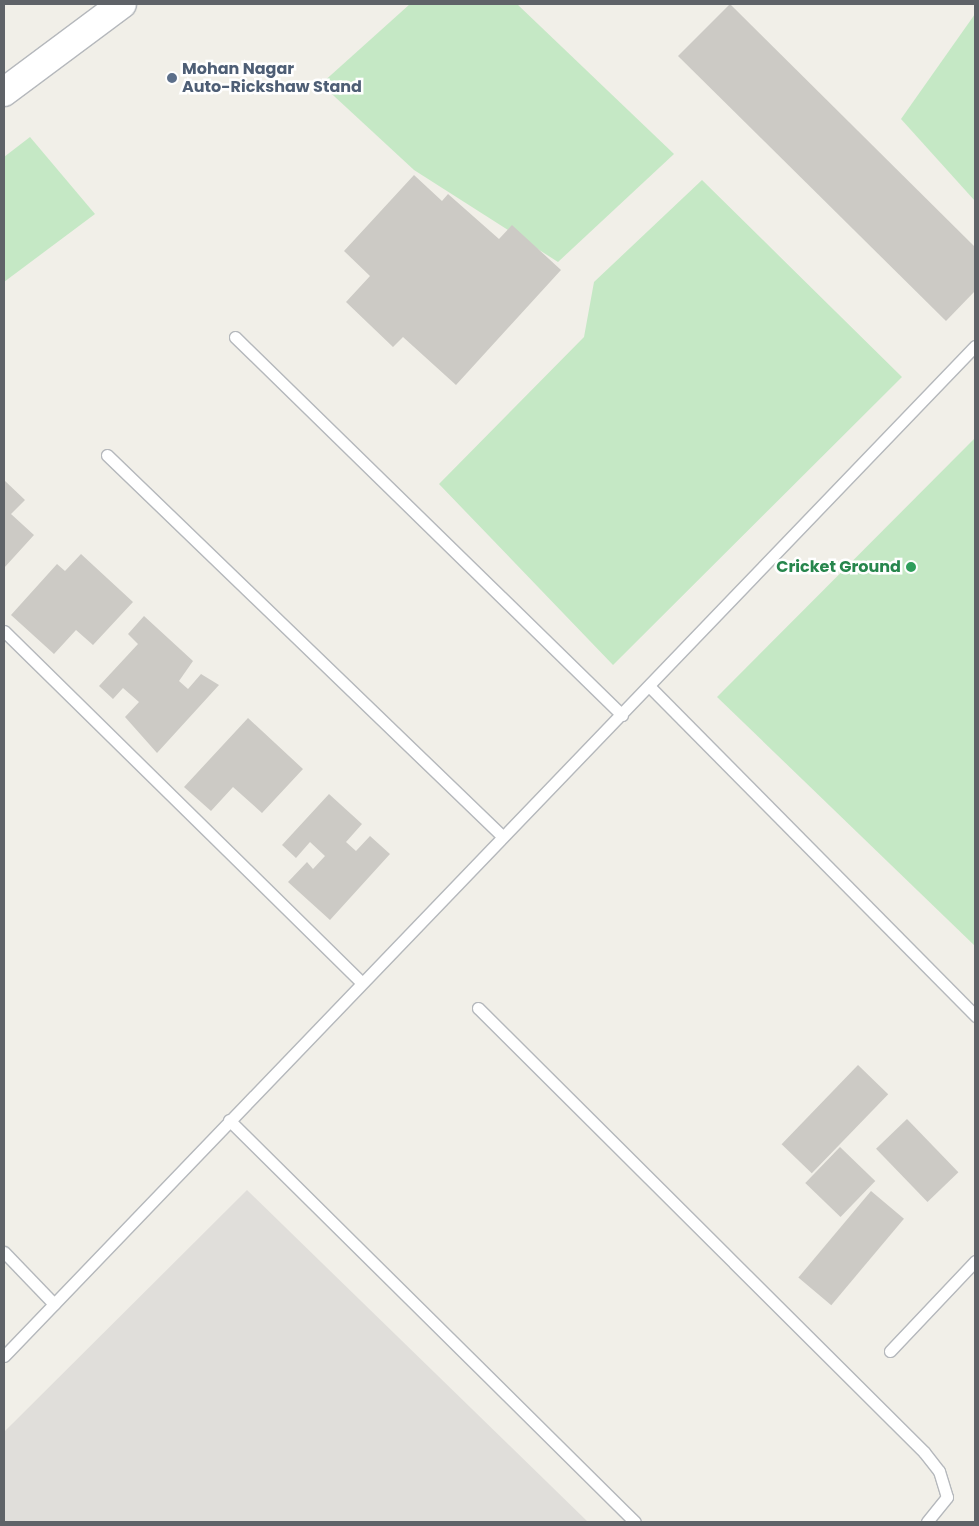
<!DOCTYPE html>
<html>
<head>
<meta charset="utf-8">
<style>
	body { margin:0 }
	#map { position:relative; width:979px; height:1526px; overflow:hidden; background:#f1efe8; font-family:Poppins,sans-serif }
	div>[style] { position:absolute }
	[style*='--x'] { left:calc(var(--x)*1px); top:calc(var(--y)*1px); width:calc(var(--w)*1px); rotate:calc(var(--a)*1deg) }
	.industrial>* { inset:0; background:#e0deda }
	.green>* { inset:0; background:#c5e8c5 }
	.building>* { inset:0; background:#cccac5; transform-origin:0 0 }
	.roads { filter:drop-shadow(1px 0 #b5b8bc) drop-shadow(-1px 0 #b5b8bc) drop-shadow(0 1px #b5b8bc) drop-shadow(0 -1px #b5b8bc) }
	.lane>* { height:11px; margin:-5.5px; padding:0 5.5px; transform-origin:5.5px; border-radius:5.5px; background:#fff }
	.secondary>* { height:28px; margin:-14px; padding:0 14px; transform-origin:14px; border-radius:14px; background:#fff }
	.dots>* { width:14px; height:14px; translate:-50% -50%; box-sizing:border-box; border:2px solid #fff; border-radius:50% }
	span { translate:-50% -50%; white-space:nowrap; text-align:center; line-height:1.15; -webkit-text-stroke:5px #fff; paint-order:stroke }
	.service-label { font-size:16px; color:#4e5e75; font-weight:700 }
	.left { translate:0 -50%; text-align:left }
	.leisure-label { font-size:16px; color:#27864d; font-weight:700 }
	.right { translate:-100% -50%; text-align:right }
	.frame { position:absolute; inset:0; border:5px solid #5f6368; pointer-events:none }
</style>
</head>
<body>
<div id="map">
	<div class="industrial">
		<div style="clip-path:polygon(247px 1190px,588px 1522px,4px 1522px,4px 1432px)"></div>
	</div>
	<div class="green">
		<div style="clip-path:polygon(410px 4px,517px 4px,674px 154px,558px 262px,414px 170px,321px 84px)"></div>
		<div style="clip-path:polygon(975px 14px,975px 201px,901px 119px)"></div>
		<div style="clip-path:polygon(30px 137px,95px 214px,4px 282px,4px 157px)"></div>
		<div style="clip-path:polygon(702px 180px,902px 377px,613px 665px,439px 484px,584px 337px,594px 282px)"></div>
		<div style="clip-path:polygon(975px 438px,975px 946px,717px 697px)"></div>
	</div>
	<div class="building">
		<div style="clip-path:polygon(730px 4px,975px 247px,975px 291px,946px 321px,678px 56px)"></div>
		<div style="clip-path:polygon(414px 175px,442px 201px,448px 194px,499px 239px,512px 225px,561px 270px,456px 385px,403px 337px,393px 347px,346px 302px,370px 276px,344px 251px)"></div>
		<div style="clip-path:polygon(4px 480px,25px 500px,11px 514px,34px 535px,4px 568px)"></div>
		<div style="clip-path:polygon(81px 554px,133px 602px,93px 645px,76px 630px,54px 654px,11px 615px,57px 564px,65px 571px)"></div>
		<div style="clip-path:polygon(144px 616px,193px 661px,179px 681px,188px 689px,201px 674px,219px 685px,157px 753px,125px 717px,139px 702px,123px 688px,113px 699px,99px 686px,138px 644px,128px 634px)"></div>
		<div style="clip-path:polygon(248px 718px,303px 769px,262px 813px,233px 787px,211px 811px,184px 787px)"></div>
		<div style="clip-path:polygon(329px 794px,362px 824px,346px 842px,356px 851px,370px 836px,390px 854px,330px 920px,288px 882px,307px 862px,313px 869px,325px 856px,310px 842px,296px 858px,282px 845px)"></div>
		<div style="left:858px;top:1065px;width:42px;height:110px;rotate:44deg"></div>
		<div style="left:907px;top:1119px;width:74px;height:43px;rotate:46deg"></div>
		<div style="left:840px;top:1147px;width:49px;height:50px;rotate:44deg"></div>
		<div style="left:871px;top:1191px;width:43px;height:113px;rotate:40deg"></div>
	</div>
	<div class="roads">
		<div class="lane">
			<div style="--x:235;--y:337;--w:541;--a:44.33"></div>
			<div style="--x:107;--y:455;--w:547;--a:43.96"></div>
			<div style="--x:4;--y:631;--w:501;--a:44.51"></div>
			<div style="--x:649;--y:686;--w:464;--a:45.3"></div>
			<div style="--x:478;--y:1008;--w:629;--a:44.87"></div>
			<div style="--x:924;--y:1452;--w:24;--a:52"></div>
			<div style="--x:939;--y:1471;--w:27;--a:73"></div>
			<div style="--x:947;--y:1497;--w:32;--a:129"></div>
			<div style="--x:229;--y:1120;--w:571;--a:44.72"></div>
			<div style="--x:4;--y:1252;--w:72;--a:46.1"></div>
			<div style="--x:890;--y:1351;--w:124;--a:-46.6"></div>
			<div style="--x:4;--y:1356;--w:1401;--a:-46.13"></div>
		</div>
		<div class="secondary">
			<div style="--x:4;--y:92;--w:147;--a:-36.7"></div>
		</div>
	</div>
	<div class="dots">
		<div style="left:172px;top:78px;background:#5c6f8a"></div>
		<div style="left:911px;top:567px;background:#2e9e5b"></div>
	</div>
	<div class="service-label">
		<span class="left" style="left:182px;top:78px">Mohan Nagar<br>Auto-Rickshaw Stand</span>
	</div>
	<div class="leisure-label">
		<span class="right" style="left:901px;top:567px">Cricket Ground</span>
	</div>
	<div class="frame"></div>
</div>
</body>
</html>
